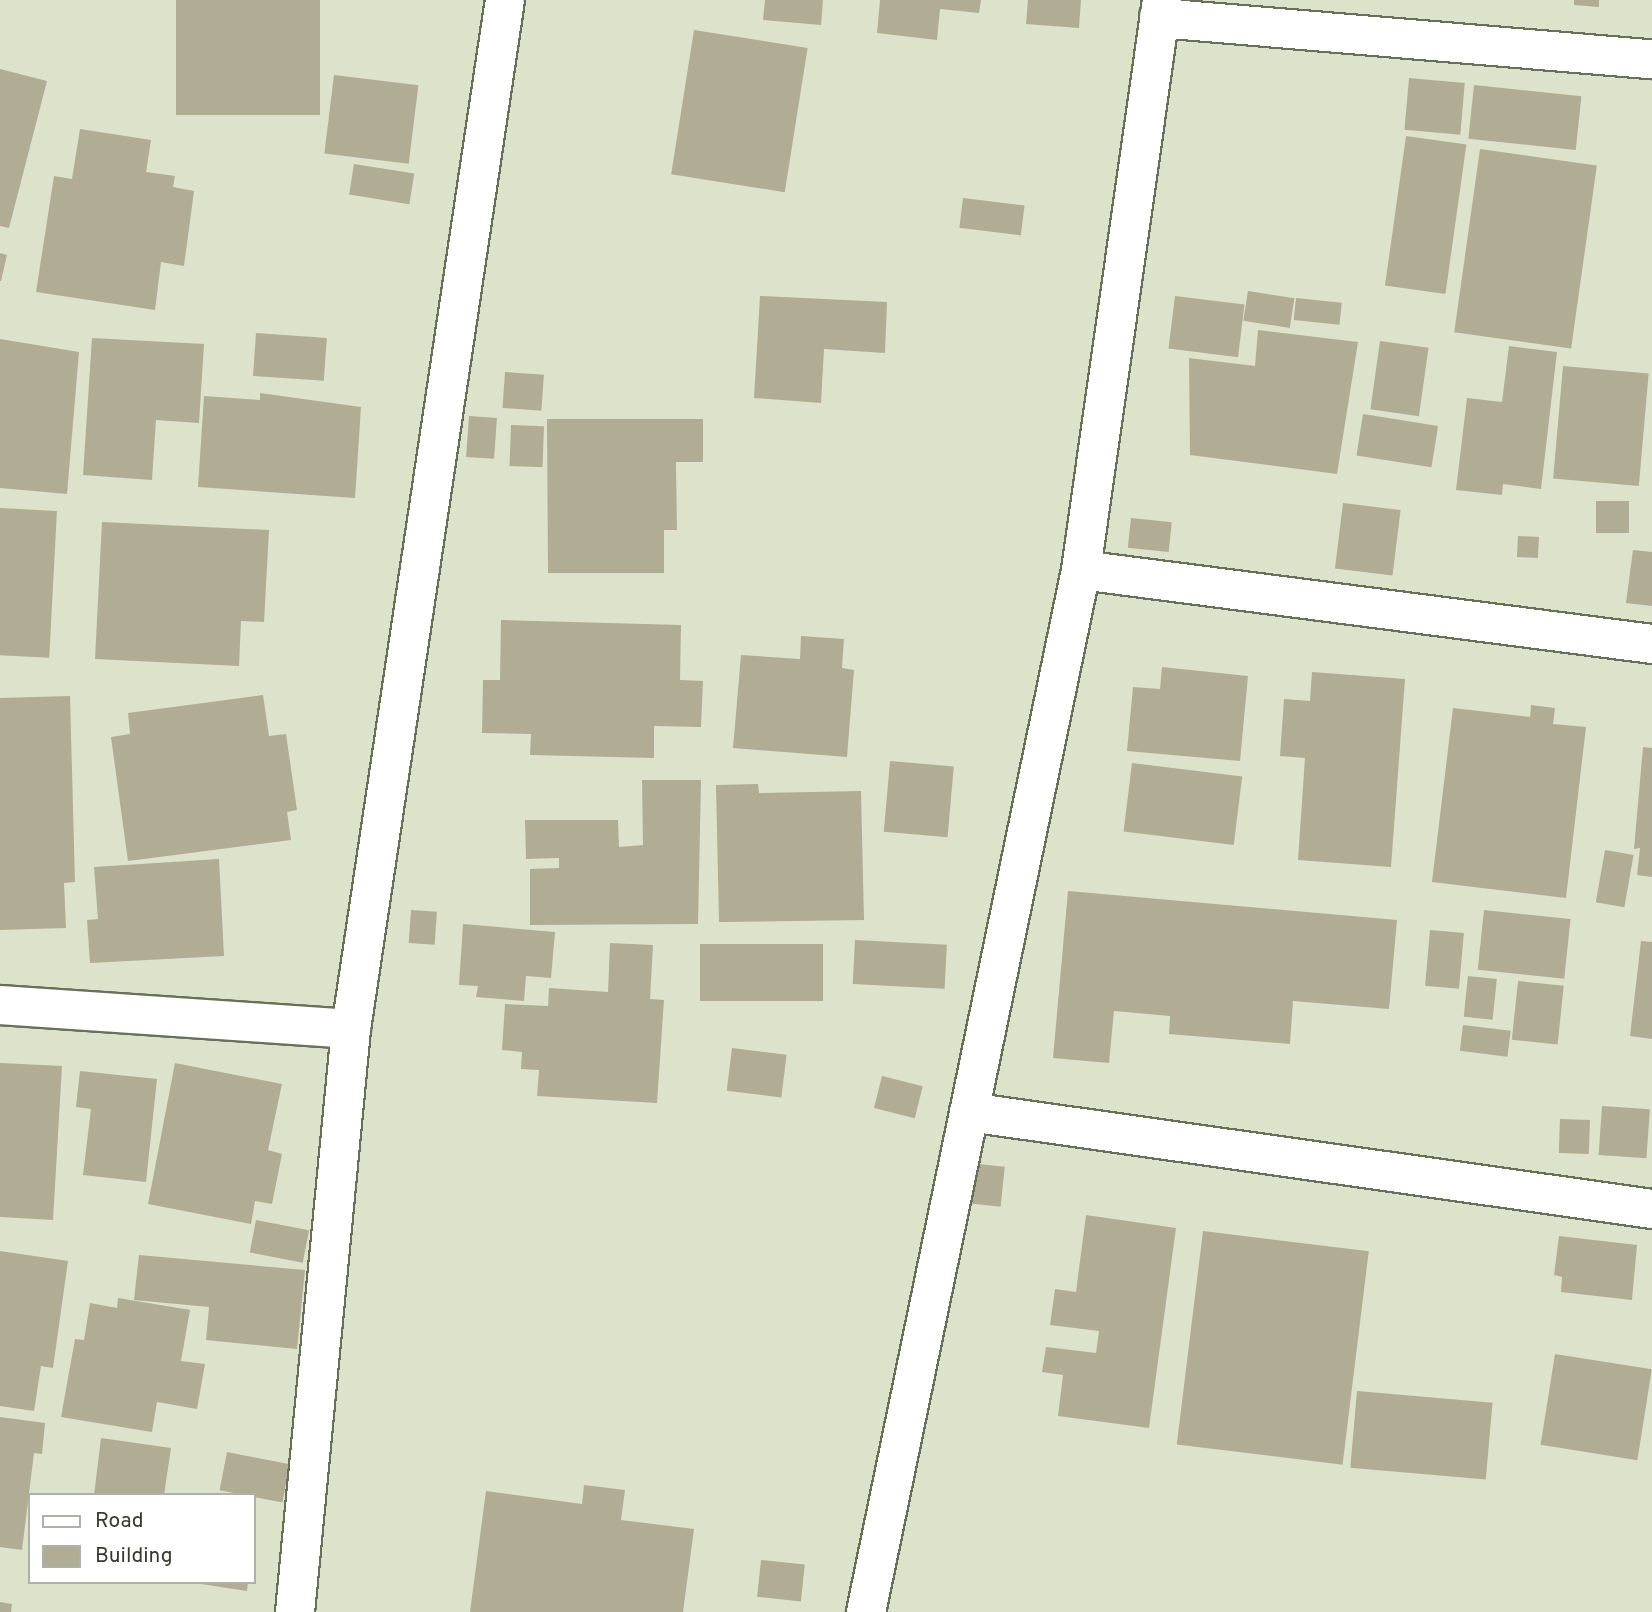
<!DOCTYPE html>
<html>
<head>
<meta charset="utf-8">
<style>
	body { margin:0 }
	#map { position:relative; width:1652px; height:1612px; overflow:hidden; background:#dce3ca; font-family:Overpass,sans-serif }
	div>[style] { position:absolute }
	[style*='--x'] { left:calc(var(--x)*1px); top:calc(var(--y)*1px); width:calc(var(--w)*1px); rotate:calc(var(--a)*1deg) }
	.building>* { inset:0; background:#b1ac94; transform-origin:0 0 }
	.roads { filter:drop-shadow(2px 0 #696f59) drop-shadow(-2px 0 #696f59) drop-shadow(0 2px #696f59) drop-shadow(0 -2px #696f59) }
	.minor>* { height:38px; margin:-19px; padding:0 19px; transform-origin:19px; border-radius:19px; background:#fff }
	span { translate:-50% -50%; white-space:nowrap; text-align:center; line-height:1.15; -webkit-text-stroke:5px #fff; paint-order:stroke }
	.legend { position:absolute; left:28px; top:1493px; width:228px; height:91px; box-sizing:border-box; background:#fff; border:2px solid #afb0ac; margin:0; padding:9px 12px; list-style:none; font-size:21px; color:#373a30 }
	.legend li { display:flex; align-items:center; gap:14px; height:35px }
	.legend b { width:35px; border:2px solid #afb0ac }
</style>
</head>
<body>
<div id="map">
	<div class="building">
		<div style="left:176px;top:0;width:144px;height:115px"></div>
		<div style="clip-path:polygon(765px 0,823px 0,821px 25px,763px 20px)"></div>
		<div style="clip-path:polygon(880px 0,981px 0,979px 13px,940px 9px,937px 40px,877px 33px)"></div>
		<div style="clip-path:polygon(1028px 0,1081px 0,1079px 28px,1026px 24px)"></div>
		<div style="clip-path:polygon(1574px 0,1599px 0,1599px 7px,1574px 5px)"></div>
		<div style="left:694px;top:30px;width:115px;height:146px;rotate:9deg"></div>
		<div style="clip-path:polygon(0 69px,47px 81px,9px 228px,0 226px)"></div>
		<div style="left:334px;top:75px;width:85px;height:79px;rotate:7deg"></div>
		<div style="left:1409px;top:78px;width:56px;height:52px;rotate:5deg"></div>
		<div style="left:1474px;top:85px;width:108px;height:54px;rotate:6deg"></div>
		<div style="clip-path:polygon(80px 129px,151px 140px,146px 172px,175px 176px,173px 187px,194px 191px,184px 266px,161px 262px,155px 310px,36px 292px,54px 176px,72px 179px)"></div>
		<div style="left:1406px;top:136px;width:61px;height:151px;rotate:8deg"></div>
		<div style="left:1480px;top:149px;width:118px;height:185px;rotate:8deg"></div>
		<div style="left:354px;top:164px;width:61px;height:31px;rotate:9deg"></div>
		<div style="left:963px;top:198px;width:62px;height:30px;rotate:7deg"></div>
		<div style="clip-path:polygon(0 253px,7px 255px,1px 281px,0 281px)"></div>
		<div style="left:1248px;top:291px;width:47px;height:30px;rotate:9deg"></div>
		<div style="clip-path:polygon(760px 296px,887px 302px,885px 353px,824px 349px,821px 403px,754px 398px)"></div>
		<div style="left:1175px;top:296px;width:70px;height:53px;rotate:7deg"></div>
		<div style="left:1296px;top:298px;width:46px;height:22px;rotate:6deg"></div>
		<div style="clip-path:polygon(1258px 330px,1358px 342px,1337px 474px,1190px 455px,1189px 358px,1255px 366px)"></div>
		<div style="left:256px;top:333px;width:71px;height:43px;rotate:4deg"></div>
		<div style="clip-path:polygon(92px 338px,204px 344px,199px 423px,156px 420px,152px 480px,83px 475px)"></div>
		<div style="clip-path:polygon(0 339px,79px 352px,67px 494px,0 488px)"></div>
		<div style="left:1380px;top:341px;width:49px;height:69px;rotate:8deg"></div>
		<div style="clip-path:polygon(1509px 346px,1557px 352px,1541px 489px,1503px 484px,1502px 495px,1456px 490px,1467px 398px,1502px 402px)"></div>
		<div style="left:1563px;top:366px;width:86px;height:113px;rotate:5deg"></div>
		<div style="left:505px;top:372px;width:39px;height:36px;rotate:4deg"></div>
		<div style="clip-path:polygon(260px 393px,361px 407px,355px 498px,198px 487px,204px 396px,260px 400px)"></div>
		<div style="left:1363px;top:414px;width:76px;height:42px;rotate:9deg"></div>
		<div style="left:469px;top:416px;width:28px;height:41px;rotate:4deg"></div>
		<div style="clip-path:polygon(547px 419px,703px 419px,703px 462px,676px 462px,677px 530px,664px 530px,664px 573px,548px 573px)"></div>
		<div style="left:511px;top:425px;width:33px;height:41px;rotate:2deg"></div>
		<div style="left:1596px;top:501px;width:33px;height:32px"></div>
		<div style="left:1343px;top:503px;width:58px;height:66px;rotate:7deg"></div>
		<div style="left:0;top:508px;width:57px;height:147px;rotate:3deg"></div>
		<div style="left:1131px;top:518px;width:41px;height:30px;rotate:6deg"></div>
		<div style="clip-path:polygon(102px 522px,269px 530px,264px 622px,241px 621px,239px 666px,95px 659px)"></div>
		<div style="left:1518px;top:536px;width:21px;height:21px;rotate:3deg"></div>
		<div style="clip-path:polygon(1633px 550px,1652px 552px,1652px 606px,1626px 603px)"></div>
		<div style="clip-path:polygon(501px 620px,681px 625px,680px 680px,703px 681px,701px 727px,654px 726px,654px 758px,530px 755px,531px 734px,482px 733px,483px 680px,500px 680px)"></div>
		<div style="clip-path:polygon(801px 636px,844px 639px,842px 668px,854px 670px,847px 757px,733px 748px,741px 655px,800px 659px)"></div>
		<div style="clip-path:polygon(1162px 667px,1248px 676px,1240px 761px,1127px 751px,1133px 687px,1160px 689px)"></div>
		<div style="clip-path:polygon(1312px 672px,1405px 679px,1391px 867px,1298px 860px,1305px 758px,1280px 756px,1284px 699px,1310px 701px)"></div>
		<div style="clip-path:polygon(263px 695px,269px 736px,286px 734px,297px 810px,287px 812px,291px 840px,128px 861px,111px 737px,130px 734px,128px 713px)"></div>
		<div style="clip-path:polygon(70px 696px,75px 882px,64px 883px,66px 928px,0 930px,0 698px)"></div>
		<div style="clip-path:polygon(1531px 705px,1555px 708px,1553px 724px,1586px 727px,1566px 898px,1432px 882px,1453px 708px,1530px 717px)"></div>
		<div style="clip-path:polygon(1643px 747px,1652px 748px,1652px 877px,1637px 875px,1640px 848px,1634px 849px)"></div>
		<div style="left:890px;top:761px;width:64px;height:71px;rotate:5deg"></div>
		<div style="left:1132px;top:763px;width:111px;height:69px;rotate:7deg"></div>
		<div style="clip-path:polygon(642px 780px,701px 780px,698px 924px,530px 925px,530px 869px,559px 868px,559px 858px,526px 859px,525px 820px,618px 820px,619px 847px,643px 845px)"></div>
		<div style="clip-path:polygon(758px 784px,759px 793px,861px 791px,864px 920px,719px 922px,716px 785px)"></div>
		<div style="left:1605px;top:850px;width:29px;height:53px;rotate:10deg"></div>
		<div style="clip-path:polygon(219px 859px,224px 956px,90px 963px,87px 920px,98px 919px,94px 867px)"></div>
		<div style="clip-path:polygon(1068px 891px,1397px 920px,1389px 1009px,1293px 1001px,1290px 1044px,1169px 1034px,1170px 1016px,1114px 1011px,1109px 1063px,1053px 1058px)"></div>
		<div style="left:411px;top:910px;width:26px;height:33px;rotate:4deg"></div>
		<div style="left:1484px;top:910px;width:87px;height:60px;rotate:6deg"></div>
		<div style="clip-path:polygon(463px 924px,555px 932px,551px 978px,526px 976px,524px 1001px,476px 997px,478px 986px,459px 985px)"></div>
		<div style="left:1430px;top:930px;width:34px;height:56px;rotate:5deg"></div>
		<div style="left:855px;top:940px;width:92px;height:44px;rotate:3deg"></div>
		<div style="clip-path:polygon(1641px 941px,1652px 942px,1652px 1039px,1630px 1036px)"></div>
		<div style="clip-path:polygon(610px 943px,653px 945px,650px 999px,664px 1000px,657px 1103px,537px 1096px,539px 1070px,521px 1069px,522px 1052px,502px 1050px,505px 1004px,548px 1006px,549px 988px,608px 992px)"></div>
		<div style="left:700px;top:944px;width:123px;height:57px"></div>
		<div style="left:1468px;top:976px;width:29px;height:41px;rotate:6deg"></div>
		<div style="left:1518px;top:981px;width:46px;height:59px;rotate:6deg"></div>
		<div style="left:1463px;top:1025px;width:48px;height:26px;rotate:7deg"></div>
		<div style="left:732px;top:1048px;width:55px;height:43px;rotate:7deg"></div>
		<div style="clip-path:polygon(0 1063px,62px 1066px,53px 1220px,0 1217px)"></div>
		<div style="clip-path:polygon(175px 1063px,282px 1084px,268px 1150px,282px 1154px,272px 1204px,255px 1201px,251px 1224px,148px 1204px)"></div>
		<div style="clip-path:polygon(80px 1071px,157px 1079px,146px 1182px,83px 1175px,91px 1109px,76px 1107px)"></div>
		<div style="left:882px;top:1076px;width:42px;height:33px;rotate:14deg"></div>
		<div style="left:1602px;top:1106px;width:48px;height:49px;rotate:4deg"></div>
		<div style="left:1560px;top:1119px;width:30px;height:34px;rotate:2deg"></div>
		<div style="left:968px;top:1163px;width:37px;height:40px;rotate:6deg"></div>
		<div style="clip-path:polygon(1086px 1215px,1176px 1228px,1149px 1428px,1058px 1416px,1063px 1375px,1042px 1372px,1046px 1347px,1096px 1353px,1099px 1331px,1050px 1325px,1055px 1289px,1076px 1292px)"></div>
		<div style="left:256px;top:1220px;width:54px;height:33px;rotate:11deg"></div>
		<div style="left:1203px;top:1231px;width:167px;height:215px;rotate:7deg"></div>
		<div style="clip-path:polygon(1559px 1236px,1637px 1245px,1632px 1300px,1561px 1292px,1562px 1277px,1554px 1275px)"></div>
		<div style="clip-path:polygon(0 1251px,68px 1261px,53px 1368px,41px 1366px,34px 1411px,0 1406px)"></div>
		<div style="clip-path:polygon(139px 1255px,305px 1270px,297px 1349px,206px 1340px,209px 1307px,134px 1300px)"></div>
		<div style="clip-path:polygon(118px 1298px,190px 1310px,181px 1361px,205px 1364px,197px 1409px,157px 1402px,152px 1432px,61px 1417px,75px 1339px,84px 1340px,90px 1303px,117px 1308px)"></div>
		<div style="left:1555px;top:1354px;width:98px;height:92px;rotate:9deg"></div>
		<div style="left:1357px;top:1391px;width:136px;height:77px;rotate:5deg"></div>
		<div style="clip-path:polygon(0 1417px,45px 1423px,42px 1454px,34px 1453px,22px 1550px,0 1547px)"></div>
		<div style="clip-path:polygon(101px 1438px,171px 1448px,164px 1495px,94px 1495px)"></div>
		<div style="left:227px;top:1452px;width:64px;height:39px;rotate:11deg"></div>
		<div style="clip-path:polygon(584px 1485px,625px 1490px,621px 1520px,694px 1529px,683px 1612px,470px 1612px,486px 1491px,582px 1504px)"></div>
		<div style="left:761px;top:1560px;width:44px;height:37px;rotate:6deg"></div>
		<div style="clip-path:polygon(188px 1582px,248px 1582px,247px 1591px)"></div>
		<div style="clip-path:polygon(0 1602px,12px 1604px,11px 1612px,0 1612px)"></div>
	</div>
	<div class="roads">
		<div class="minor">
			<div style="--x:1159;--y:18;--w:495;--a:4.8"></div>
			<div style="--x:1081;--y:570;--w:576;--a:7.38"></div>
			<div style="--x:0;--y:1005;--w:352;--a:3.9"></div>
			<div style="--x:969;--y:1112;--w:690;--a:8.08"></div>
			<div style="--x:295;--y:1612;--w:586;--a:-84.51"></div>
			<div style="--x:351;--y:1029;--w:1040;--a:-81.49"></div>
			<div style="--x:866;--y:1612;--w:1064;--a:-78.34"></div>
			<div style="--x:1081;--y:570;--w:576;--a:-81.91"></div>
		</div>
	</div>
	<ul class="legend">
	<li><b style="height:9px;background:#fff"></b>Road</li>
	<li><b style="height:19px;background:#b1ac94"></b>Building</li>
	</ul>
</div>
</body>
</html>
